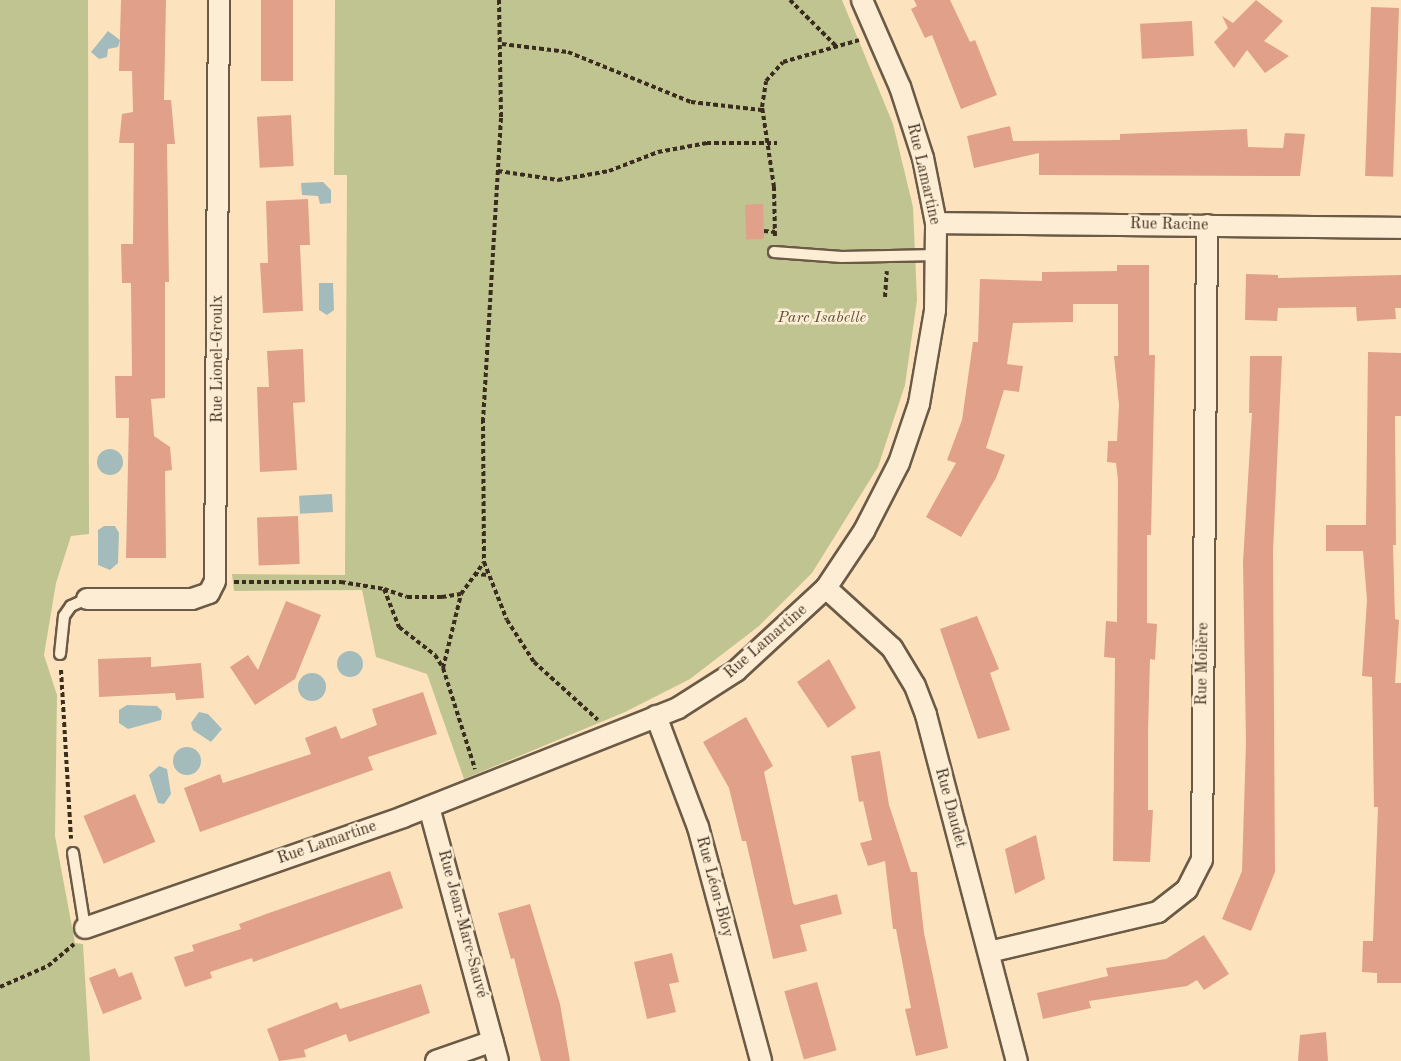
<!DOCTYPE html>
<html>
<head>
<meta charset="utf-8">
<style>
	body { margin:0 }
	#map { position:relative; width:1401px; height:1061px; overflow:hidden; background:#fce3bd; font-family:"Old Standard TT",serif }
	div>[style] { position:absolute }
	[style*='--x'] { left:calc(var(--x)*1px); top:calc(var(--y)*1px); width:calc(var(--w)*1px); rotate:calc(var(--a)*1deg) }
	.green>* { inset:0; background:#c0c490 }
	.water>* { inset:0; background:#a4bbbc; transform-origin:0 0 }
	.round { border-radius:50% }
	.building>* { inset:0; background:#e1a08a; transform-origin:0 0 }
	.path>* { height:4px; margin-top:-2px; transform-origin:0; background:repeating-linear-gradient(90deg,#3a2c1e 0 4.5px,transparent 0 7.5px) }
	.roads { filter:drop-shadow(2px 0 #6a5a46) drop-shadow(-2px 0 #6a5a46) drop-shadow(0 2px #6a5a46) drop-shadow(0 -2px #6a5a46) }
	.service>* { height:10px; margin:-5px; padding:0 5px; transform-origin:5px; border-radius:5px; background:#fdedd4 }
	.minor>* { height:20px; margin:-10px; padding:0 10px; transform-origin:10px; border-radius:10px; background:#fdedd4 }
	span { translate:-50% -50%; white-space:nowrap; text-align:center; line-height:1.15; -webkit-text-stroke:5px #fdedd4; paint-order:stroke }
	.street-label { font-size:16px; color:#3a2c1e }
	.park-label { font-size:16px; color:#5c523a; font-style:italic }
</style>
</head>
<body>
<div id="map">
	<div class="green">
		<div style="clip-path:polygon(0 0,88px 0,89px 534px,71px 536px,56px 583px,44px 655px,57px 695px,55px 836px,75px 943px,83px 944px,90px 1061px,0 1061px)"></div>
		<div style="clip-path:polygon(335px 0,842px 0,893px 124px,913px 207px,917px 300px,905px 385px,878px 467px,812px 573px,759px 626px,690px 679px,625px 712px,464px 779px,427px 674px,376px 657px,362px 590px,234px 591px,232px 574px,345px 575px,347px 175px,334px 175px)"></div>
	</div>
	<div class="water">
		<div style="clip-path:polygon(108px 31px,120px 40px,118px 47px,108px 49px,107px 57px,99px 59px,91px 52px)"></div>
		<div style="clip-path:polygon(323px 182px,331px 190px,331px 203px,320px 204px,318px 196px,302px 195px,301px 183px)"></div>
		<div style="clip-path:polygon(319px 283px,333px 283px,334px 310px,327px 315px,319px 310px)"></div>
		<div class="round" style="left:97px;top:449px;width:26px;height:26px"></div>
		<div style="left:332px;top:494px;width:18px;height:33px;rotate:87deg"></div>
		<div style="clip-path:polygon(104px 526px,115px 526px,119px 533px,118px 563px,110px 570px,98px 565px,98px 530px)"></div>
		<div class="round" style="left:337px;top:651px;width:26px;height:26px"></div>
		<div class="round" style="left:298px;top:673px;width:28px;height:28px"></div>
		<div style="clip-path:polygon(127px 705px,157px 706px,162px 711px,161px 720px,128px 729px,119px 723px,119px 710px)"></div>
		<div style="clip-path:polygon(199px 712px,208px 714px,222px 729px,211px 742px,193px 730px,191px 723px)"></div>
		<div class="round" style="left:173px;top:747px;width:28px;height:28px"></div>
		<div style="clip-path:polygon(159px 766px,167px 769px,171px 794px,164px 804px,158px 803px,149px 775px)"></div>
	</div>
	<div class="building">
		<div style="clip-path:polygon(121px 0,166px 0,164px 100px,171px 100px,175px 144px,167px 144px,169px 282px,165px 282px,165px 398px,151px 399px,154px 436px,170px 447px,172px 470px,165px 471px,166px 558px,126px 558px,129px 418px,116px 418px,115px 376px,132px 376px,131px 283px,122px 283px,121px 244px,133px 244px,134px 143px,119px 143px,122px 114px,133px 112px,132px 71px,119px 71px)"></div>
		<div style="left:261px;top:0;width:32px;height:81px"></div>
		<div style="clip-path:polygon(914px 0,950px 0,970px 42px,975px 40px,997px 95px,961px 109px,932px 35px,925px 38px,911px 9px,917px 6px)"></div>
		<div style="clip-path:polygon(1256px 0,1283px 21px,1264px 41px,1289px 56px,1265px 73px,1247px 50px,1234px 68px,1214px 42px,1228px 28px,1222px 16px,1233px 23px)"></div>
		<div style="left:1371px;top:7px;width:28px;height:169px;rotate:2deg"></div>
		<div style="left:1192px;top:21px;width:35px;height:52px;rotate:87deg"></div>
		<div style="left:291px;top:115px;width:51px;height:34px;rotate:87deg"></div>
		<div style="clip-path:polygon(1010px 126px,1013px 141px,1120px 140px,1120px 134px,1247px 129px,1248px 147px,1283px 148px,1285px 133px,1305px 134px,1300px 176px,1039px 175px,1039px 153px,974px 168px,967px 136px)"></div>
		<div style="clip-path:polygon(308px 199px,310px 245px,300px 245px,303px 311px,263px 313px,260px 263px,268px 263px,266px 201px)"></div>
		<div style="left:763px;top:204px;width:35px;height:18px;rotate:88deg"></div>
		<div style="clip-path:polygon(1117px 265px,1149px 265px,1149px 355px,1155px 355px,1151px 535px,1147px 535px,1147px 623px,1157px 624px,1155px 660px,1150px 659px,1148px 733px,1148px 810px,1153px 810px,1150px 862px,1113px 861px,1115px 658px,1104px 657px,1106px 621px,1117px 622px,1118px 480px,1116px 463px,1107px 462px,1108px 441px,1117px 441px,1119px 405px,1114px 356px,1118px 356px,1118px 304px,1073px 304px,1073px 322px,1013px 323px,1007px 364px,1023px 366px,1019px 392px,1004px 390px,986px 448px,1005px 455px,996px 478px,961px 537px,926px 517px,956px 463px,947px 460px,962px 420px,973px 342px,978px 342px,980px 279px,1042px 281px,1042px 272px,1117px 271px)"></div>
		<div style="clip-path:polygon(1246px 274px,1278px 275px,1278px 278px,1401px 275px,1401px 308px,1395px 308px,1396px 319px,1357px 321px,1356px 307px,1278px 308px,1277px 321px,1245px 320px)"></div>
		<div style="clip-path:polygon(303px 349px,305px 402px,293px 403px,297px 470px,260px 472px,257px 387px,269px 387px,267px 351px)"></div>
		<div style="clip-path:polygon(1368px 352px,1401px 353px,1401px 416px,1395px 416px,1396px 545px,1393px 545px,1395px 619px,1399px 620px,1395px 683px,1401px 683px,1401px 983px,1377px 983px,1377px 973px,1362px 972px,1363px 941px,1373px 941px,1378px 807px,1374px 807px,1372px 677px,1362px 676px,1367px 600px,1363px 551px,1326px 551px,1326px 525px,1366px 525px)"></div>
		<div style="clip-path:polygon(1250px 356px,1282px 356px,1273px 551px,1275px 872px,1251px 931px,1222px 919px,1242px 871px,1246px 743px,1243px 562px,1252px 413px,1249px 413px)"></div>
		<div style="left:298px;top:516px;width:48px;height:41px;rotate:88deg"></div>
		<div style="clip-path:polygon(286px 601px,321px 615px,295px 679px,255px 705px,230px 667px,248px 655px,258px 670px)"></div>
		<div style="clip-path:polygon(977px 616px,999px 669px,990px 673px,1010px 730px,978px 739px,940px 629px)"></div>
		<div style="clip-path:polygon(151px 657px,151px 667px,201px 663px,204px 698px,176px 700px,175px 693px,99px 697px,98px 659px)"></div>
		<div style="clip-path:polygon(829px 659px,856px 708px,828px 728px,797px 682px)"></div>
		<div style="clip-path:polygon(423px 692px,437px 734px,368px 757px,373px 770px,200px 832px,184px 788px,220px 774px,223px 783px,311px 754px,305px 738px,336px 726px,341px 739px,377px 725px,372px 709px)"></div>
		<div style="clip-path:polygon(746px 717px,773px 766px,764px 772px,793px 903px,795px 905px,837px 894px,842px 914px,800px 925px,807px 951px,773px 959px,746px 841px,742px 841px,729px 788px,703px 742px)"></div>
		<div style="clip-path:polygon(880px 751px,889px 805px,911px 872px,917px 872px,924px 933px,948px 1048px,916px 1056px,905px 1009px,911px 1008px,896px 929px,893px 929px,885px 861px,868px 866px,860px 843px,872px 840px,863px 801px,859px 802px,851px 756px)"></div>
		<div style="left:135px;top:794px;width:52px;height:56px;rotate:67deg"></div>
		<div style="clip-path:polygon(1036px 835px,1045px 879px,1015px 894px,1005px 849px)"></div>
		<div style="clip-path:polygon(390px 871px,403px 908px,253px 962px,252px 958px,210px 972px,212px 978px,185px 987px,174px 957px,194px 951px,192px 945px,241px 929px,239px 924px,269px 913px)"></div>
		<div style="clip-path:polygon(530px 904px,560px 1004px,570px 1061px,541px 1061px,514px 958px,511px 959px,498px 913px)"></div>
		<div style="clip-path:polygon(1204px 935px,1229px 974px,1204px 990px,1197px 980px,1187px 986px,1089px 1001px,1091px 1008px,1043px 1019px,1037px 993px,1108px 976px,1106px 968px,1166px 959px)"></div>
		<div style="clip-path:polygon(672px 953px,679px 982px,669px 984px,676px 1012px,647px 1019px,634px 962px)"></div>
		<div style="clip-path:polygon(115px 968px,119px 977px,132px 972px,142px 999px,103px 1014px,89px 978px)"></div>
		<div style="left:817px;top:982px;width:71px;height:34px;rotate:74deg"></div>
		<div style="clip-path:polygon(421px 984px,430px 1013px,349px 1042px,346px 1034px,304px 1050px,306px 1057px,279px 1061px,267px 1029px,337px 1002px,340px 1009px)"></div>
		<div style="clip-path:polygon(1326px 1032px,1328px 1061px,1298px 1061px,1300px 1035px)"></div>
	</div>
	<div class="path">
		<div style="--x:499;--y:0;--w:118;--a:89"></div>
		<div style="--x:501;--y:118;--w:302;--a:93.4"></div>
		<div style="--x:483;--y:419;--w:143;--a:89.6"></div>
		<div style="--x:484;--y:562;--w:62;--a:68.4"></div>
		<div style="--x:507;--y:620;--w:50;--a:57.3"></div>
		<div style="--x:534;--y:662;--w:86;--a:42.2"></div>
		<div style="--x:790;--y:0;--w:65;--a:45"></div>
		<div style="--x:502;--y:44;--w:66;--a:6.9"></div>
		<div style="--x:568;--y:52;--w:133;--a:22.1"></div>
		<div style="--x:691;--y:102;--w:71;--a:6.4"></div>
		<div style="--x:498;--y:171;--w:61;--a:8.5"></div>
		<div style="--x:558;--y:180;--w:52;--a:-10"></div>
		<div style="--x:609;--y:171;--w:53;--a:-21.2"></div>
		<div style="--x:658;--y:152;--w:50;--a:-10.4"></div>
		<div style="--x:707;--y:143;--w:70;--a:0"></div>
		<div style="--x:764;--y:231;--w:11;--a:5"></div>
		<div style="--x:775;--y:236;--w:49;--a:-91.2"></div>
		<div style="--x:774;--y:187;--w:81;--a:-98.5"></div>
		<div style="--x:762;--y:107;--w:26;--a:-81"></div>
		<div style="--x:766;--y:81;--w:25;--a:-48"></div>
		<div style="--x:783;--y:62;--w:79;--a:-16.1"></div>
		<div style="--x:885;--y:297;--w:26;--a:-86"></div>
		<div style="--x:474;--y:574;--w:15;--a:4"></div>
		<div style="--x:234;--y:582;--w:107;--a:0"></div>
		<div style="--x:341;--y:582;--w:44;--a:9.2"></div>
		<div style="--x:384;--y:589;--w:24;--a:19"></div>
		<div style="--x:407;--y:597;--w:35;--a:0"></div>
		<div style="--x:442;--y:597;--w:19;--a:-9"></div>
		<div style="--x:461;--y:594;--w:39;--a:-54"></div>
		<div style="--x:384;--y:589;--w:41;--a:68.5"></div>
		<div style="--x:399;--y:627;--w:46;--a:37.9"></div>
		<div style="--x:435;--y:655;--w:15;--a:58"></div>
		<div style="--x:443;--y:668;--w:106;--a:72.4"></div>
		<div style="--x:443;--y:668;--w:76;--a:-76.3"></div>
		<div style="--x:61;--y:670;--w:169;--a:86.6"></div>
		<div style="--x:0;--y:987;--w:52;--a:-23.6"></div>
		<div style="--x:48;--y:966;--w:34;--a:-40"></div>
	</div>
	<div class="roads">
		<div class="service">
			<div style="--x:774;--y:252;--w:68;--a:4.2"></div>
			<div style="--x:842;--y:257;--w:95;--a:-1.2"></div>
			<div style="--x:60;--y:654;--w:38;--a:-84"></div>
			<div style="--x:64;--y:616;--w:12;--a:-55"></div>
			<div style="--x:71;--y:606;--w:17;--a:-24"></div>
			<div style="--x:73;--y:853;--w:76;--a:80.9"></div>
		</div>
		<div class="minor">
			<div style="--x:936;--y:223;--w:465;--a:0.6"></div>
			<div style="--x:826;--y:588;--w:89;--a:42.3"></div>
			<div style="--x:892;--y:648;--w:44;--a:58.8"></div>
			<div style="--x:915;--y:686;--w:31;--a:69"></div>
			<div style="--x:926;--y:715;--w:358;--a:75.3"></div>
			<div style="--x:87;--y:599;--w:105;--a:0"></div>
			<div style="--x:192;--y:599;--w:18;--a:-19"></div>
			<div style="--x:209;--y:593;--w:13;--a:-63"></div>
			<div style="--x:215;--y:581;--w:581;--a:-89.61"></div>
			<div style="--x:656;--y:716;--w:119;--a:69.3"></div>
			<div style="--x:698;--y:827;--w:242;--a:74.9"></div>
			<div style="--x:429;--y:807;--w:263;--a:74.8"></div>
			<div style="--x:85;--y:928;--w:337;--a:-19.2"></div>
			<div style="--x:403;--y:817;--w:296;--a:-21.6"></div>
			<div style="--x:678;--y:708;--w:69;--a:-32.5"></div>
			<div style="--x:736;--y:671;--w:122;--a:-42.7"></div>
			<div style="--x:826;--y:588;--w:69;--a:-56.3"></div>
			<div style="--x:864;--y:531;--w:76;--a:-62.8"></div>
			<div style="--x:899;--y:463;--w:62;--a:-71.3"></div>
			<div style="--x:919;--y:404;--w:95;--a:-80.3"></div>
			<div style="--x:935;--y:310;--w:87;--a:-89.3"></div>
			<div style="--x:936;--y:223;--w:66;--a:-101.3"></div>
			<div style="--x:923;--y:158;--w:75;--a:-107.9"></div>
			<div style="--x:900;--y:87;--w:95;--a:-113.6"></div>
			<div style="--x:989;--y:952;--w:174;--a:-13.3"></div>
			<div style="--x:1158;--y:912;--w:37;--a:-38"></div>
			<div style="--x:1187;--y:889;--w:33;--a:-63"></div>
			<div style="--x:1202;--y:860;--w:635;--a:-89.55"></div>
			<div style="--x:436;--y:1061;--w:60;--a:-19.3"></div>
		</div>
	</div>
	<div class="street-label">
		<span style="left:923px;top:174px;rotate:77deg">Rue Lamartine</span>
		<span style="left:1169px;top:225px;rotate:1deg">Rue Racine</span>
		<span style="left:218px;top:359px;rotate:-90deg">Rue Lionel-Groulx</span>
		<span style="left:766px;top:642px;rotate:-41deg">Rue Lamartine</span>
		<span style="left:1203px;top:664px;rotate:-89deg">Rue Molière</span>
		<span style="left:950px;top:808px;rotate:75deg">Rue Daudet</span>
		<span style="left:327px;top:843px;rotate:-19deg">Rue Lamartine</span>
		<span style="left:714px;top:887px;rotate:75deg">Rue Léon-Bloy</span>
		<span style="left:462px;top:924px;rotate:75deg">Rue Jean-Marc-Sauvé</span>
	</div>
	<div class="park-label">
		<span style="left:822px;top:318px">Parc Isabelle</span>
	</div>
</div>
</body>
</html>
